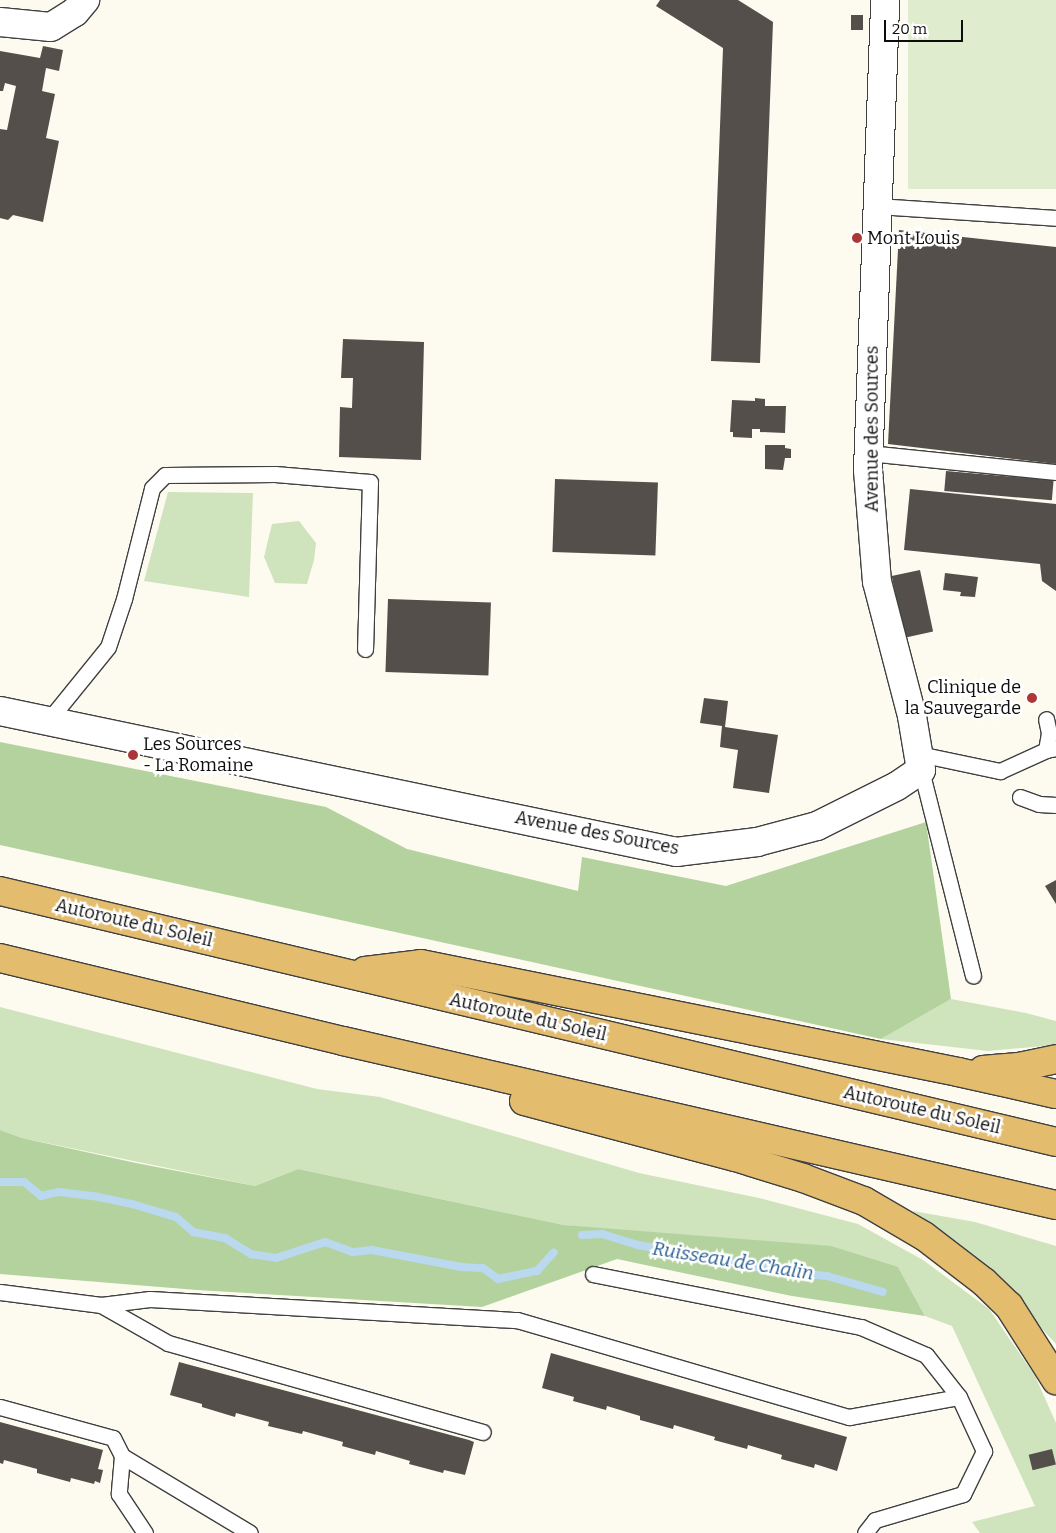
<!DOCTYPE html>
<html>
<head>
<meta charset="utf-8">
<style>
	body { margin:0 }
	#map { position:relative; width:1056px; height:1533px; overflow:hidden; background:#fdfbef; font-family:Bitter,serif }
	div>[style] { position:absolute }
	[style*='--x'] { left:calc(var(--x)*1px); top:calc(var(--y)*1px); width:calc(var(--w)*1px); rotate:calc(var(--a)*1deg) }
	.green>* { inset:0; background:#cfe3bd }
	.forest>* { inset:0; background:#b3d29e }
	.pitch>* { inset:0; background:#e0ecce; transform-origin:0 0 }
	.stream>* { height:8px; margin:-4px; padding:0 4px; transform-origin:4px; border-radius:4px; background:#bad8ee }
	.building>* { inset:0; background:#544f4b; transform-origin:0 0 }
	.roads { filter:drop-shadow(1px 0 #404040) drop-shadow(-1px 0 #404040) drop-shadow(0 1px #404040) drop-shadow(0 -1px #404040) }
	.service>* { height:15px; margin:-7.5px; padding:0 7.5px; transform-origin:7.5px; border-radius:7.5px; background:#fff }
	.minor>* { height:28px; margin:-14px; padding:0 14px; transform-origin:14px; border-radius:14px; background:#fff }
	.trunk>* { height:28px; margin:-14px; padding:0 14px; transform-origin:14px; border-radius:14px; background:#e4bc6e }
	.dots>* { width:14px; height:14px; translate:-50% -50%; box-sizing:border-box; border:2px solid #fff; border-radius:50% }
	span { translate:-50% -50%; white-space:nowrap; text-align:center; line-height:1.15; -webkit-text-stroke:5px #fff; paint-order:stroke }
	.poi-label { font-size:18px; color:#0d0d0d }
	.left { translate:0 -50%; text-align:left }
	.right { translate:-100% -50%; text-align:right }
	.street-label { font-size:18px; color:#0d0d0d }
	.water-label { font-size:19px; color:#265c8f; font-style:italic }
	.scale { position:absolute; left:884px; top:20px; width:79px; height:22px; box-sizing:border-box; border:2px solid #0d0d0d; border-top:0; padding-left:6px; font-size:15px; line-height:18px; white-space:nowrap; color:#0d0d0d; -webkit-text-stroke:4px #fff; paint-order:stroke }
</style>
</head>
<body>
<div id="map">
	<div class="green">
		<div style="clip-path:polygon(168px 492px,253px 493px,249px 597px,144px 581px)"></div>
		<div style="clip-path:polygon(299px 521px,316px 543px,314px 560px,307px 584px,275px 583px,264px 557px,272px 524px)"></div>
		<div style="clip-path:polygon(951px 999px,1026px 1013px,1056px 1021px,1056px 1045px,988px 1051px,881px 1039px)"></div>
		<div style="clip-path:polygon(0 1007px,317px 1089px,380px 1097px,639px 1173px,759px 1198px,858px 1224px,923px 1260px,989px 1309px,1035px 1376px,1056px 1423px,1056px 1533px,980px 1533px,972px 1522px,1035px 1506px,952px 1326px,925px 1316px,898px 1267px,722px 1240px,564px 1225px,298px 1169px,255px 1186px,22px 1138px,0 1130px)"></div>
		<div style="clip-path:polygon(913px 1211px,975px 1222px,1056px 1246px,1056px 1344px,976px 1257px)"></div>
	</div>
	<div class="forest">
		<div style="clip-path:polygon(0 742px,326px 807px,407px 849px,578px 891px,582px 857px,726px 886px,926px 822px,951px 999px,881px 1039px,0 845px)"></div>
		<div style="clip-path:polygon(0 1130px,22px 1138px,136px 1163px,255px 1186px,298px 1169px,564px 1225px,831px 1246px,898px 1267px,925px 1316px,792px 1296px,617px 1259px,482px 1307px,197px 1290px,0 1274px)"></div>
	</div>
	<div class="pitch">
		<div style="left:908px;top:0;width:148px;height:189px"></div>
	</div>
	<div class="stream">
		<div style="--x:0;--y:1182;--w:24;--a:0"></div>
		<div style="--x:24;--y:1182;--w:22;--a:39"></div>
		<div style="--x:41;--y:1196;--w:18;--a:-13"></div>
		<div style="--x:59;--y:1192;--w:35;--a:7"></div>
		<div style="--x:94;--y:1196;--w:39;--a:12"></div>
		<div style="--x:132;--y:1204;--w:46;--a:16.5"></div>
		<div style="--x:176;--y:1217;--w:23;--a:41"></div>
		<div style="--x:193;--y:1232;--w:33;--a:11"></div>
		<div style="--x:225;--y:1238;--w:31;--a:32"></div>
		<div style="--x:251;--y:1254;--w:25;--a:9"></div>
		<div style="--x:276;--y:1258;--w:52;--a:-18.1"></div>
		<div style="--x:325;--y:1242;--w:30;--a:20"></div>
		<div style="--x:353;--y:1252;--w:19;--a:-6"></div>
		<div style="--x:372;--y:1250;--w:91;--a:10.8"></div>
		<div style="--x:461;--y:1267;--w:22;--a:3"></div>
		<div style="--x:483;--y:1268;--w:19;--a:36"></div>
		<div style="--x:498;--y:1279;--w:40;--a:-12"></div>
		<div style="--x:537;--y:1271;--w:25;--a:-48"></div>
		<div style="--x:582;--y:1235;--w:20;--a:-3"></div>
		<div style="--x:602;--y:1234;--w:38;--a:17"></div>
		<div style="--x:638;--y:1245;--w:142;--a:10.5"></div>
		<div style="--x:778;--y:1271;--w:49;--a:5.8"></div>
		<div style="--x:827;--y:1276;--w:58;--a:15.9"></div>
	</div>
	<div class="building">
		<div style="clip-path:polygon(660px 0,738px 0,773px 22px,760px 363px,711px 361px,723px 48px,656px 6px)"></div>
		<div style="left:851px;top:15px;width:12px;height:15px"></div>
		<div style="clip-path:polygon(43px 46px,63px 50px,59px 71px,46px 68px,42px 91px,55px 94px,46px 138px,59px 141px,43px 222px,13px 215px,8px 220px,0 218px,0 129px,7px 130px,16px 86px,5px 83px,3px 91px,0 91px,0 51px,40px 58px)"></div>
		<div style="clip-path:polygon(899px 230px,1056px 247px,1056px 464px,888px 444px)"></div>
		<div style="clip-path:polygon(343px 339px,424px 342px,421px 460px,339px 457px,340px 407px,352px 408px,353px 378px,341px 378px)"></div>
		<div style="clip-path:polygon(755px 398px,765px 399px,765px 406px,786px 406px,785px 433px,760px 432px,760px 429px,752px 429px,752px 438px,733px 437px,733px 432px,730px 432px,732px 400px,755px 401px)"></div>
		<div style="clip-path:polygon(765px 445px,785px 445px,785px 448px,791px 449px,791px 458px,785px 458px,783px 470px,765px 469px)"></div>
		<div style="left:946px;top:471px;width:108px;height:20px;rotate:5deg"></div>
		<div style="left:555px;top:479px;width:103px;height:73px;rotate:2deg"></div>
		<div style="clip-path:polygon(910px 489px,1056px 504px,1056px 591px,1042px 581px,1040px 564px,904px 550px)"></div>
		<div style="left:920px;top:570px;width:63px;height:29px;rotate:78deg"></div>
		<div style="clip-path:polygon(945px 573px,978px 577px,975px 597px,960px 596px,961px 592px,943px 590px)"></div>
		<div style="left:388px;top:599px;width:103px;height:73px;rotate:2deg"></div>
		<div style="clip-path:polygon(704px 698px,728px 701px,725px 727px,778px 735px,769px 793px,733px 788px,738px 750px,720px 747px,722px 726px,700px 723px)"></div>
		<div style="clip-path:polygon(1056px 880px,1056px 904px,1045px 886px)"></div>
		<div style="clip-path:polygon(551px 1353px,847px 1437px,837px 1471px,815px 1464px,814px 1468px,781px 1459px,782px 1455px,748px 1445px,747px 1449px,714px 1440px,715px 1437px,674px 1425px,673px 1429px,640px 1420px,640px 1416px,607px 1406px,606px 1410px,573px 1401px,574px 1397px,542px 1388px)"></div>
		<div style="clip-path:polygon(179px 1362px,469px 1440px,474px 1442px,465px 1475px,444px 1470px,443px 1473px,409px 1464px,410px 1461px,376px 1451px,375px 1455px,342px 1446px,343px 1442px,303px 1431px,302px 1434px,268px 1426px,269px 1422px,236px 1413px,235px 1417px,202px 1407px,202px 1404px,170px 1395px)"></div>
		<div style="clip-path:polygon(0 1422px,103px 1450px,98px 1469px,103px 1470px,100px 1483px,95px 1481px,94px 1484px,71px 1478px,70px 1482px,37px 1473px,37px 1469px,4px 1460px,3px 1464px,0 1463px)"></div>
		<div style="left:1052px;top:1449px;width:16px;height:24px;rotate:76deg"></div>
	</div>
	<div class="roads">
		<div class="service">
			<div style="--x:877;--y:206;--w:179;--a:3.8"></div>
			<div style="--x:868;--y:453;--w:189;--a:5.8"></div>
			<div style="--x:48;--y:721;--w:95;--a:-51"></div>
			<div style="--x:108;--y:647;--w:51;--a:-71.6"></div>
			<div style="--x:124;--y:599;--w:114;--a:-75.8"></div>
			<div style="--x:152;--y:488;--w:18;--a:-45"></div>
			<div style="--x:165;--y:475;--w:110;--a:-0.5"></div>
			<div style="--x:275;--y:474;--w:95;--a:4.8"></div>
			<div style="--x:370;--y:482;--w:167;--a:91.7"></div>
			<div style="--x:1046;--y:750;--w:17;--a:-80"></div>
			<div style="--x:1049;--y:733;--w:14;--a:-102"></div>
			<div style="--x:919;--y:754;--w:83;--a:11.9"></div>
			<div style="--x:1000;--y:771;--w:51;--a:-24.5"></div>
			<div style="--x:1046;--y:750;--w:10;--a:-11"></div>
			<div style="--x:921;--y:770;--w:212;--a:75.8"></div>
			<div style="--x:1020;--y:797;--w:20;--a:20"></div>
			<div style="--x:1039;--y:804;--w:17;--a:3"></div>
			<div style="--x:593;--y:1274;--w:273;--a:11.2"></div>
			<div style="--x:861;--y:1327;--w:71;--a:23.3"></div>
			<div style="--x:926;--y:1355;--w:53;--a:51.8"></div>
			<div style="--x:0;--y:1292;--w:102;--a:7.3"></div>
			<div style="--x:101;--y:1305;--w:49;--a:-7"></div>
			<div style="--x:150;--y:1299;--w:368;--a:3.3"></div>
			<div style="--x:517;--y:1320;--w:346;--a:16.3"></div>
			<div style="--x:849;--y:1417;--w:112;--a:-10.3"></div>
			<div style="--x:959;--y:1397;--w:60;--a:65.2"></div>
			<div style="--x:984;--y:1451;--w:48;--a:116"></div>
			<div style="--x:963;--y:1494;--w:92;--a:163.5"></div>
			<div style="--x:875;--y:1520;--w:16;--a:128"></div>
			<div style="--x:101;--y:1305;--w:77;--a:29.6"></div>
			<div style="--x:168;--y:1343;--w:327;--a:15.8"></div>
			<div style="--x:0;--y:1407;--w:117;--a:15.3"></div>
			<div style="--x:113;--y:1438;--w:20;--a:63"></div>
			<div style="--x:122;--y:1456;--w:149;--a:31"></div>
			<div style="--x:122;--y:1456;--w:38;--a:95"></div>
			<div style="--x:119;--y:1494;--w:47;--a:56.3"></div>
		</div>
		<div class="minor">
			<div style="--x:0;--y:22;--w:51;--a:5.6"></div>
			<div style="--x:51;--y:27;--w:28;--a:-32"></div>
			<div style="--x:75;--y:12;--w:16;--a:-50"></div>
			<div style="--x:0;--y:711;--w:691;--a:11.78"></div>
			<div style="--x:676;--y:852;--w:82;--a:-7"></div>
			<div style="--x:757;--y:842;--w:62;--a:-14.9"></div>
			<div style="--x:817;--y:826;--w:89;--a:-26.6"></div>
			<div style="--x:897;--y:786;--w:29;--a:-34"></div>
			<div style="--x:921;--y:770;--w:55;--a:-99.5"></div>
			<div style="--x:912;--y:716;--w:138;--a:-104.6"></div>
			<div style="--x:877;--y:582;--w:112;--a:-94.6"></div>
			<div style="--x:868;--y:470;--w:470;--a:-87.9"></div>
		</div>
		<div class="trunk">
			<div style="--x:0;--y:891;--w:1085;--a:13.37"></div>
			<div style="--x:0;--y:958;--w:353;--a:13.6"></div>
			<div style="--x:343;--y:1041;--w:732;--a:12.95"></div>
			<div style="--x:365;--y:971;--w:56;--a:-7.1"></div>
			<div style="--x:421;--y:964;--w:548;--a:11.37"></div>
			<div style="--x:958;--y:1072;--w:100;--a:12.7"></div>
			<div style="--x:983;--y:1070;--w:36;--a:-5"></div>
			<div style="--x:1019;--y:1067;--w:38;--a:-12"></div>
			<div style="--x:524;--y:1101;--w:218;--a:14.9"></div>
			<div style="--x:735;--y:1157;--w:71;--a:17.2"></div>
			<div style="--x:803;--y:1178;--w:65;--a:20.7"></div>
			<div style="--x:864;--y:1201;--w:69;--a:30.3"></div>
			<div style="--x:924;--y:1236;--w:76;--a:37.5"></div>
			<div style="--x:984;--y:1282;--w:35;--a:44"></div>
			<div style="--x:1009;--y:1306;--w:88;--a:57.6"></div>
		</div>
	</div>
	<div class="dots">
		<div style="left:857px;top:238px;background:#ab3737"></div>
		<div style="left:1032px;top:698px;background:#ab3737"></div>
		<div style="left:133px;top:755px;background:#ab3737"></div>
	</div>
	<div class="poi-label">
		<span class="left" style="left:867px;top:238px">Mont Louis</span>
		<span class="right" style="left:1021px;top:698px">Clinique de<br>la Sauvegarde</span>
		<span class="left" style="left:143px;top:755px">Les Sources<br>- La Romaine</span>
	</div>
	<div class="street-label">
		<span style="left:872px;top:429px;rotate:-90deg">Avenue des Sources</span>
		<span style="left:597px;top:833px;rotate:11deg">Avenue des Sources</span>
		<span style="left:134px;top:923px;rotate:13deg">Autoroute du Soleil</span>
		<span style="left:528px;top:1017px;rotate:13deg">Autoroute du Soleil</span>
		<span style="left:922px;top:1110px;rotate:13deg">Autoroute du Soleil</span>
	</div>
	<div class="water-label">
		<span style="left:733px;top:1261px;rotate:9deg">Ruisseau de Chalin</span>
	</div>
	<div class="scale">20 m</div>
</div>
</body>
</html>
